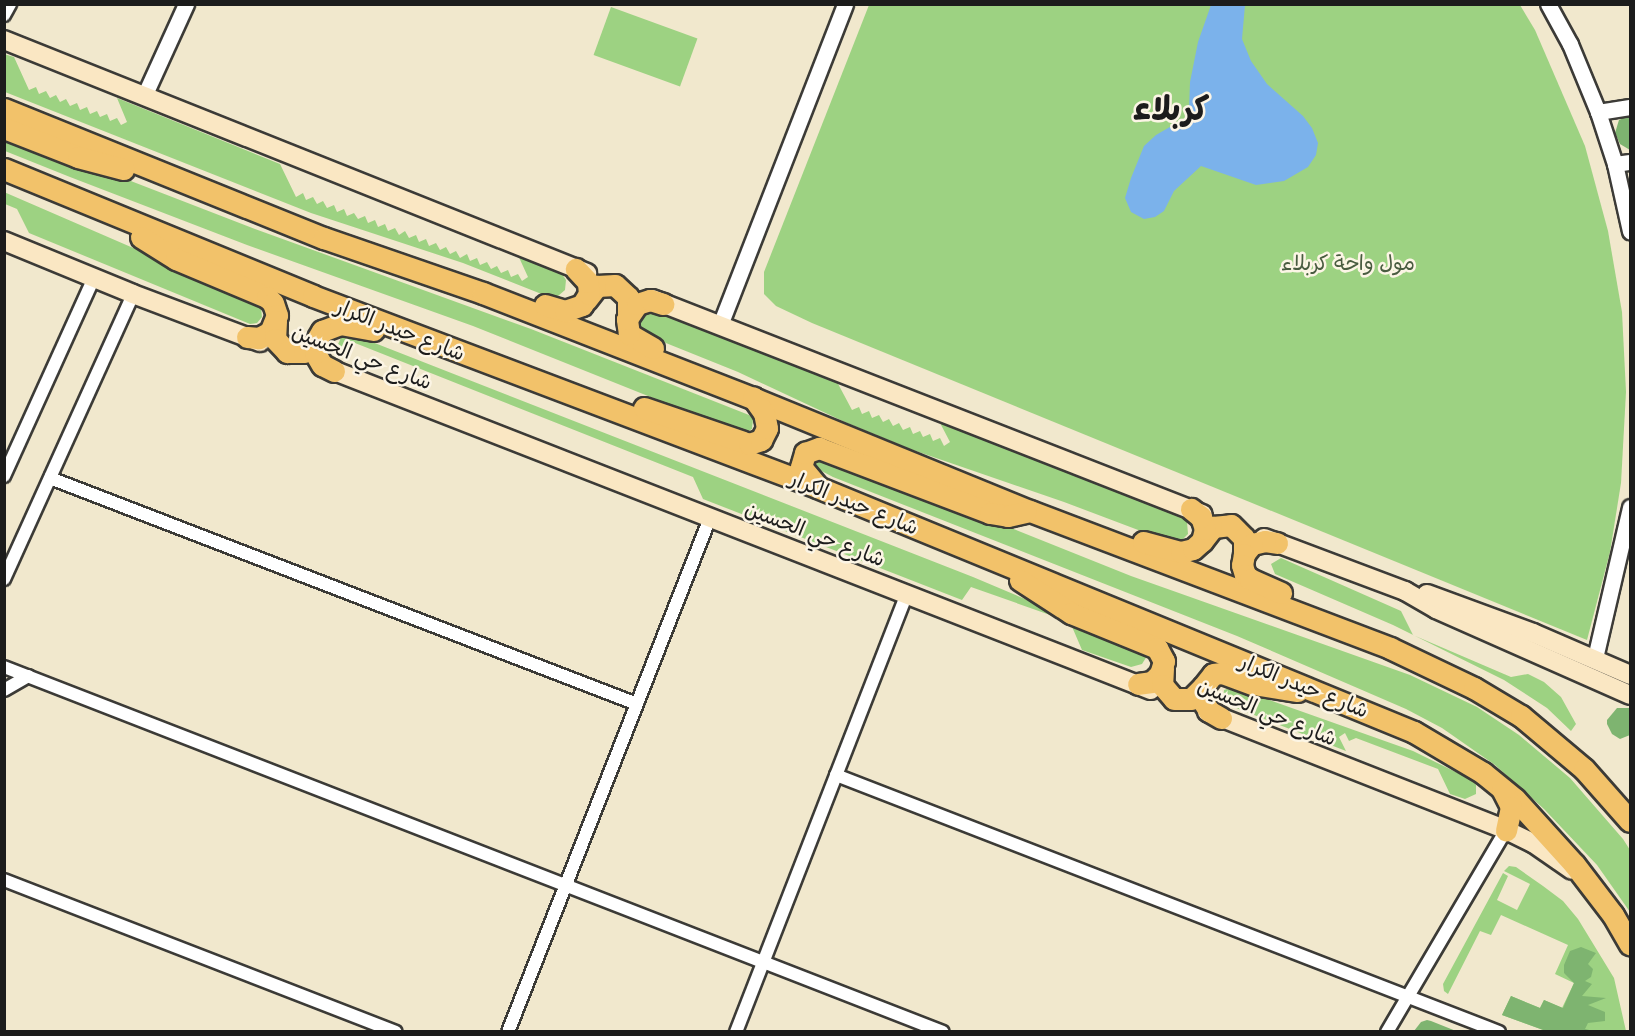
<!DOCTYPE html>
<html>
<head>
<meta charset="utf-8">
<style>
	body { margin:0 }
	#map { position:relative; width:1635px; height:1036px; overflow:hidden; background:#f1e8cd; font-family:Sriracha,"Playpen Sans Arabic",sans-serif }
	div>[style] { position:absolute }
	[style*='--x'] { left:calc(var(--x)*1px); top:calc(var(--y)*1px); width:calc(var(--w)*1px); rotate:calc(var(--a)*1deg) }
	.green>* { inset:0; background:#9dd282; transform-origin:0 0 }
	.forest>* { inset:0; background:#7eb470 }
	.water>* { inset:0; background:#7bb2eb }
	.roads { filter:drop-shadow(2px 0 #3c3b37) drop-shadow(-2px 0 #3c3b37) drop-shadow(0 2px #3c3b37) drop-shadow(0 -2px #3c3b37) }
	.minor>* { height:12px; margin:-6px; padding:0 6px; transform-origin:6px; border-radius:6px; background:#fff }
	.tertiary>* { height:15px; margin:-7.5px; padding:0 7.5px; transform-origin:7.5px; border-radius:7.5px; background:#fff }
	.secondary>* { height:18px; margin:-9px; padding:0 9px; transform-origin:9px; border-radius:9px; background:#fae7c3 }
	.trunk>* { height:21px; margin:-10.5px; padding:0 10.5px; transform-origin:10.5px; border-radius:10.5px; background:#f2c26a }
	span { translate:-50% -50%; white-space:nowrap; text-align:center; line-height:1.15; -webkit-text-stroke:5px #fcf5e5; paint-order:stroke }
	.park-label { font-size:21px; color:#495c40 }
	.street-label { font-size:21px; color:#1c1c1c }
	.town-label { font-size:33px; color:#1c1c1c; font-weight:700 }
	.frame { position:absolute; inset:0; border:6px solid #1c1c1c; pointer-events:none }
</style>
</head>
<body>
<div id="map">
	<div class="green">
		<div style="clip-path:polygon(869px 5px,1520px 5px,1535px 30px,1585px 146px,1608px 231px,1622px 312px,1626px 392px,1621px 483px,1610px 552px,1587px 640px,812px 323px,776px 306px,764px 294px,764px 272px)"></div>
		<div style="left:611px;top:7px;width:92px;height:51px;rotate:20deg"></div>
		<div style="clip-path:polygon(4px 54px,14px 57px,29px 90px,36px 87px,39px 94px,46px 91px,50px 98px,56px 95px,60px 102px,66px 99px,70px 106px,77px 103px,80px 110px,87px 107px,90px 114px,97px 111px,100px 117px,107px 114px,110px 121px,117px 118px,121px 125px,127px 122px,117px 98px,280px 164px,296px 197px,303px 193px,306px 200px,313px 197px,317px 204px,323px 201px,327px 208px,334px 205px,337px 212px,344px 209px,347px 216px,354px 213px,358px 219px,365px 216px,368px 223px,375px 220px,378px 227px,385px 224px,388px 231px,395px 228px,399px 235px,405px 231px,409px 238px,416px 235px,419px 242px,426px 239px,429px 246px,436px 243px,440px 250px,446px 247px,450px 254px,456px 251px,460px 258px,467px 254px,470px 261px,477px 258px,480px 265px,487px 262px,491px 269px,497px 266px,501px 273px,508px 270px,511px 277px,518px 274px,522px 281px,528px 277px,517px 253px,562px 274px,566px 280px,565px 290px,558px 296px,544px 295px,463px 263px,311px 213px,5px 92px)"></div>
		<div style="clip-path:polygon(4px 132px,255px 229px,531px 329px,749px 415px,753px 419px,752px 429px,743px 434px,473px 326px,247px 245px,70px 177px,5px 151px)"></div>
		<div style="clip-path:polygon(4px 192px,251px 299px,261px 307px,262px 317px,257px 323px,250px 324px,29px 233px,17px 209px,5px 204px)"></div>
		<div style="clip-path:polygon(654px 308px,836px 380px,852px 410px,859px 407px,862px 414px,869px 411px,872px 418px,879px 415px,883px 422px,889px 419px,893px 426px,899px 423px,903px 430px,910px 427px,913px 434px,920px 431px,923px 437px,930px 434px,933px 441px,940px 438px,944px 446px,950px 442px,939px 421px,1180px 516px,1187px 522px,1188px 534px,1180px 542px,1170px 542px,1064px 502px,910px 449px,847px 423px,738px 372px,646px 335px,640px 330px,638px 321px,641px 313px)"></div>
		<div style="clip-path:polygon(344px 331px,973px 577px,1148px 651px,1147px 656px,1142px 664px,1131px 667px,1082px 650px,1070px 622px,971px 587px,962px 600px,703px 499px,693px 477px,350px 341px,345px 347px,348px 361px,334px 353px)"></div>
		<div style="clip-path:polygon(814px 457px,976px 514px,1131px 576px,1410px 675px,1477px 707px,1519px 735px,1570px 778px,1623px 839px,1630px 850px,1630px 912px,1597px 865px,1544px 809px,1495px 765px,1442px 728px,1406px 709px,1237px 636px,833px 477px,814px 467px)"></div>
		<div style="clip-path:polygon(1281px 558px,1401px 611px,1413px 635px,1511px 677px,1528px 674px,1544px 682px,1561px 697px,1576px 724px,1571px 731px,1547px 708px,1504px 680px,1393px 625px,1275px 574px,1271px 564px)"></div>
		<div style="clip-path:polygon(1233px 687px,1413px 751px,1472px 780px,1476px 785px,1476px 794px,1465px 799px,1450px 794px,1438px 769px,1356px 738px,1349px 741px,1345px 733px,1339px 737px,1346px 751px,1226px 704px,1223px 701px,1224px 690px)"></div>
		<div style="clip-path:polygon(1509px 866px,1516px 867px,1543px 886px,1563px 901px,1578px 919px,1614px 978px,1626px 1031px,1546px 1031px,1502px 1015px,1511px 996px,1540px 1008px,1544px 1000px,1562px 1008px,1574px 983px,1555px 974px,1568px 945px,1501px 915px,1491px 935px,1480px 931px,1448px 994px,1444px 991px,1443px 984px,1503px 873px,1508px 876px,1497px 900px,1517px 910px,1530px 884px,1504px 871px)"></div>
	</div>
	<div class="forest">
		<div style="clip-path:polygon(1630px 115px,1630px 150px,1620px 144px,1615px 133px,1619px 120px)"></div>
		<div style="clip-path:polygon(1617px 708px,1630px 708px,1630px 735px,1620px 739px,1612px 734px,1607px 724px,1607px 720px)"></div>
		<div style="clip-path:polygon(1581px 947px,1596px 953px,1588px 964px,1593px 969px,1591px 977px,1585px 981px,1592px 984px,1582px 996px,1606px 998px,1588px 1005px,1605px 1012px,1605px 1021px,1588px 1023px,1585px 1029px,1594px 1031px,1546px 1031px,1502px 1015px,1511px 996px,1540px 1008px,1544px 1000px,1563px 1008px,1574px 983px,1564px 973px,1564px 965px,1570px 951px)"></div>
		<div style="clip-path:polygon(1427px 1020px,1431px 1021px,1456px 1031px,1414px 1031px,1421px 1022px)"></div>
	</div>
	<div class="water">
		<div style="clip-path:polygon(1211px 5px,1245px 5px,1242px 39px,1251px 61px,1267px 84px,1303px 116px,1312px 128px,1318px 143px,1316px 155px,1308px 167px,1284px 181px,1256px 185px,1201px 166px,1174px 191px,1164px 211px,1155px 217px,1144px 219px,1131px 212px,1125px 198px,1131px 178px,1144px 146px,1156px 135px,1175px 124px,1186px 122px,1189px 110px,1190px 82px,1198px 42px)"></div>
	</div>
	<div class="roads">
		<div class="minor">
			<div style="--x:4;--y:15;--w:13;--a:-61"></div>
			<div style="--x:4;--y:476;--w:217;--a:-65.6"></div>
			<div style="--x:50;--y:478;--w:629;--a:21.06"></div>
			<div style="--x:4;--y:579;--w:313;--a:-65.6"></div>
			<div style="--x:4;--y:667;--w:1007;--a:21.24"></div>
			<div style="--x:4;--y:690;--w:28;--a:-30"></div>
			<div style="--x:836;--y:775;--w:711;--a:21.19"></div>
			<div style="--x:4;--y:880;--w:420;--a:21.2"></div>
			<div style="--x:508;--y:1032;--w:552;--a:-68.55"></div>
			<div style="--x:736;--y:1032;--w:470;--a:-68.7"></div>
			<div style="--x:1387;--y:1032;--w:234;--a:-59.5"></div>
		</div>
		<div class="tertiary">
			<div style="--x:1548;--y:4;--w:46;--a:61.2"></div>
			<div style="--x:1570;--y:44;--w:74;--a:67.6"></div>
			<div style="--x:1598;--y:112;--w:55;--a:71.9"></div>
			<div style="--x:1615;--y:164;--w:69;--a:77.4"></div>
			<div style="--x:145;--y:94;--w:99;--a:-65.5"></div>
			<div style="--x:1598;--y:112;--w:32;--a:-9"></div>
			<div style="--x:1615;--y:164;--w:15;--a:-8"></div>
			<div style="--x:720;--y:325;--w:344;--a:-68.7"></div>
			<div style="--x:1595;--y:658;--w:155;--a:-76.9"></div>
		</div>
		<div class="secondary">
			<div style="--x:4;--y:40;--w:628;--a:21.78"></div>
			<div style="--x:4;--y:241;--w:139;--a:22.3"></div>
			<div style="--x:133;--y:294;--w:136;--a:20.7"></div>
			<div style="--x:652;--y:299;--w:591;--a:21.35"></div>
			<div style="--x:322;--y:366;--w:890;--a:21.35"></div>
			<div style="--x:1264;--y:538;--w:151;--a:20.6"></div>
			<div style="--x:1405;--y:591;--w:36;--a:30"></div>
			<div style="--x:1436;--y:609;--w:212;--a:23.9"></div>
			<div style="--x:1427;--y:594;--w:113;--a:20.2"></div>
			<div style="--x:1533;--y:633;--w:106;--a:23.4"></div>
			<div style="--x:1207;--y:712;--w:321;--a:21.5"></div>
			<div style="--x:1506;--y:830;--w:30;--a:26"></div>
			<div style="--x:1533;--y:843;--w:47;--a:34.7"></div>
		</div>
		<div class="trunk">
			<div style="--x:4;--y:109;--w:345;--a:22"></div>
			<div style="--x:324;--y:238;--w:168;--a:19.1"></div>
			<div style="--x:483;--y:293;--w:292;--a:21.3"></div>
			<div style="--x:755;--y:399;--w:297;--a:22.2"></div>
			<div style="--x:1030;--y:511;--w:385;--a:20.8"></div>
			<div style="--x:1390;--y:648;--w:93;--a:25.5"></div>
			<div style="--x:1474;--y:688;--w:55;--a:30.8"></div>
			<div style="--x:1521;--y:716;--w:82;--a:40.1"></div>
			<div style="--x:1584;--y:769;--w:69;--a:48.5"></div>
			<div style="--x:4;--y:128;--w:79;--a:21.4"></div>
			<div style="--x:78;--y:157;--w:47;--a:14.9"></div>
			<div style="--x:4;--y:169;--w:334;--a:22.3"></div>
			<div style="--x:313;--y:296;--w:539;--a:20.76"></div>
			<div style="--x:817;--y:487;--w:645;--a:22.31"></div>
			<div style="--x:1414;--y:732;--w:80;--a:30.7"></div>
			<div style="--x:1483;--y:773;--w:41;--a:39.1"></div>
			<div style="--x:1515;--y:799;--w:88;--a:47.8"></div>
			<div style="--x:1574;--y:864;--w:64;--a:52.6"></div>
			<div style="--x:1613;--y:915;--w:34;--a:60"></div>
			<div style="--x:141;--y:237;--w:41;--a:32.2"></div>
			<div style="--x:176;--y:259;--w:99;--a:22.7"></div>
			<div style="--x:267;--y:297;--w:8;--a:45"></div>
			<div style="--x:273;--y:303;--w:13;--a:72"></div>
			<div style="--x:277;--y:315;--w:18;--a:112"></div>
			<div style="--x:270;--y:332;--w:13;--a:151"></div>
			<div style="--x:259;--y:338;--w:12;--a:-175"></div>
			<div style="--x:586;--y:300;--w:18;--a:-52"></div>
			<div style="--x:597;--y:286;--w:18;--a:-3"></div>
			<div style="--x:615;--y:285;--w:18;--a:43"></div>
			<div style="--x:628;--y:297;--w:16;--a:90"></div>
			<div style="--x:545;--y:305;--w:21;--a:17"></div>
			<div style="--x:565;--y:311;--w:18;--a:-19"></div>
			<div style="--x:582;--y:305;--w:13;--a:-58"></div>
			<div style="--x:589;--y:294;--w:12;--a:-95"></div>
			<div style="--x:588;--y:282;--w:18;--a:-133"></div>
			<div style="--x:276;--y:321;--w:18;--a:93"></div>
			<div style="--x:275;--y:339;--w:18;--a:47"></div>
			<div style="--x:287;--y:352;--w:17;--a:0"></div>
			<div style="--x:304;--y:352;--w:16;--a:-43"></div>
			<div style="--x:653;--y:348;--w:28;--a:-150"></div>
			<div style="--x:629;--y:334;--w:15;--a:-98"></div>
			<div style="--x:627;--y:319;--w:18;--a:-56"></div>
			<div style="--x:637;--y:304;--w:14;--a:-17"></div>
			<div style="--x:650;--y:300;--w:14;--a:17"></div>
			<div style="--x:334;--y:371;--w:13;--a:-153"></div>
			<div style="--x:322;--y:365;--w:14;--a:-120"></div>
			<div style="--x:315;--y:353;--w:12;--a:-85"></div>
			<div style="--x:316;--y:341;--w:12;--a:-59"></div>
			<div style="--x:322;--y:331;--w:19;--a:-21"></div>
			<div style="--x:340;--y:324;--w:34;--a:10"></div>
			<div style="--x:644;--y:408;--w:111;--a:18.9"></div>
			<div style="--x:749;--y:444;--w:13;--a:-18"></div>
			<div style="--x:761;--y:440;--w:13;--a:-63"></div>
			<div style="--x:767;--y:428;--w:15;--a:-101"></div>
			<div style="--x:764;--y:413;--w:19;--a:-125"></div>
			<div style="--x:817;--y:486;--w:25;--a:-130"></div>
			<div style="--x:801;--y:467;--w:15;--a:-74"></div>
			<div style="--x:805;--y:453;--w:15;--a:-20"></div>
			<div style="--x:819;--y:448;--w:183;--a:20.8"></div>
			<div style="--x:990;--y:513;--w:18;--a:9"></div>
			<div style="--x:1008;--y:516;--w:18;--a:-13"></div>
			<div style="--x:1202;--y:541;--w:18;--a:-52"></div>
			<div style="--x:1213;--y:527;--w:18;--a:-6"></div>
			<div style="--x:1231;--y:525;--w:18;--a:45"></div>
			<div style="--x:1244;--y:538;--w:16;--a:90"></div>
			<div style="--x:1143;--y:542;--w:39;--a:15"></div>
			<div style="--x:1181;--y:552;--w:12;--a:-14"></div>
			<div style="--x:1193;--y:549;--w:12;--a:-42"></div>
			<div style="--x:1202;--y:541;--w:12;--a:-76"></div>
			<div style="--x:1205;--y:529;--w:13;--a:-108"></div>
			<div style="--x:1201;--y:517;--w:13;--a:-141"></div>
			<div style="--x:1277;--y:543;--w:12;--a:-171"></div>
			<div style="--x:1265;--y:541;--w:13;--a:167"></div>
			<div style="--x:1252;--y:544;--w:13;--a:129"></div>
			<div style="--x:1244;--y:554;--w:11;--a:100"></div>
			<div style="--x:1242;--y:565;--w:10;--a:73"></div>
			<div style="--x:1245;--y:575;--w:6;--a:39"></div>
			<div style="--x:1250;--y:579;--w:34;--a:24"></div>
			<div style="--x:1020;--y:580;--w:61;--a:32.9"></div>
			<div style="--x:1071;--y:613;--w:93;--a:22.1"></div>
			<div style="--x:1157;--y:648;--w:15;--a:62"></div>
			<div style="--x:1164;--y:661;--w:14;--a:107"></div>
			<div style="--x:1160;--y:674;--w:11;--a:135"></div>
			<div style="--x:1152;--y:682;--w:14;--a:172"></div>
			<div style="--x:1163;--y:668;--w:17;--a:93"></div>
			<div style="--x:1162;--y:685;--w:18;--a:49"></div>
			<div style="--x:1174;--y:699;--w:17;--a:0"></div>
			<div style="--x:1191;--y:699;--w:17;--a:-45"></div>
			<div style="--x:1221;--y:718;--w:14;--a:-150"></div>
			<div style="--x:1209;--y:711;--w:13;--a:-122"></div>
			<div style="--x:1202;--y:700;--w:13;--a:-86"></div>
			<div style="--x:1203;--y:687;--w:16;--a:-52"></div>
			<div style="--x:1213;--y:674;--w:9;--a:-6"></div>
			<div style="--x:1222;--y:673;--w:33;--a:20"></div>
			<div style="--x:1253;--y:684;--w:45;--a:9"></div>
			<div style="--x:1502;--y:789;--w:20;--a:63"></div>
			<div style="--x:1511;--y:807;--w:24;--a:102"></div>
		</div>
	</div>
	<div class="park-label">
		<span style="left:1348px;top:263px">مول واحة كربلاء</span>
	</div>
	<div class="street-label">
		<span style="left:400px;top:330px;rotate:21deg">شارع حيدر الكرار</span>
		<span style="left:362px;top:357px;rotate:21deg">شارع حي الحسين</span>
		<span style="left:854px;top:503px;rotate:22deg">شارع حيدر الكرار</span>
		<span style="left:815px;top:534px;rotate:21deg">شارع حي الحسين</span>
		<span style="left:1304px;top:686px;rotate:22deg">شارع حيدر الكرار</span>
		<span style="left:1267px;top:712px;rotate:22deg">شارع حي الحسين</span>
	</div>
	<div class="town-label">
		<span style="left:1171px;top:110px">كربلاء</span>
	</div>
	<div class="frame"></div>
</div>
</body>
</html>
